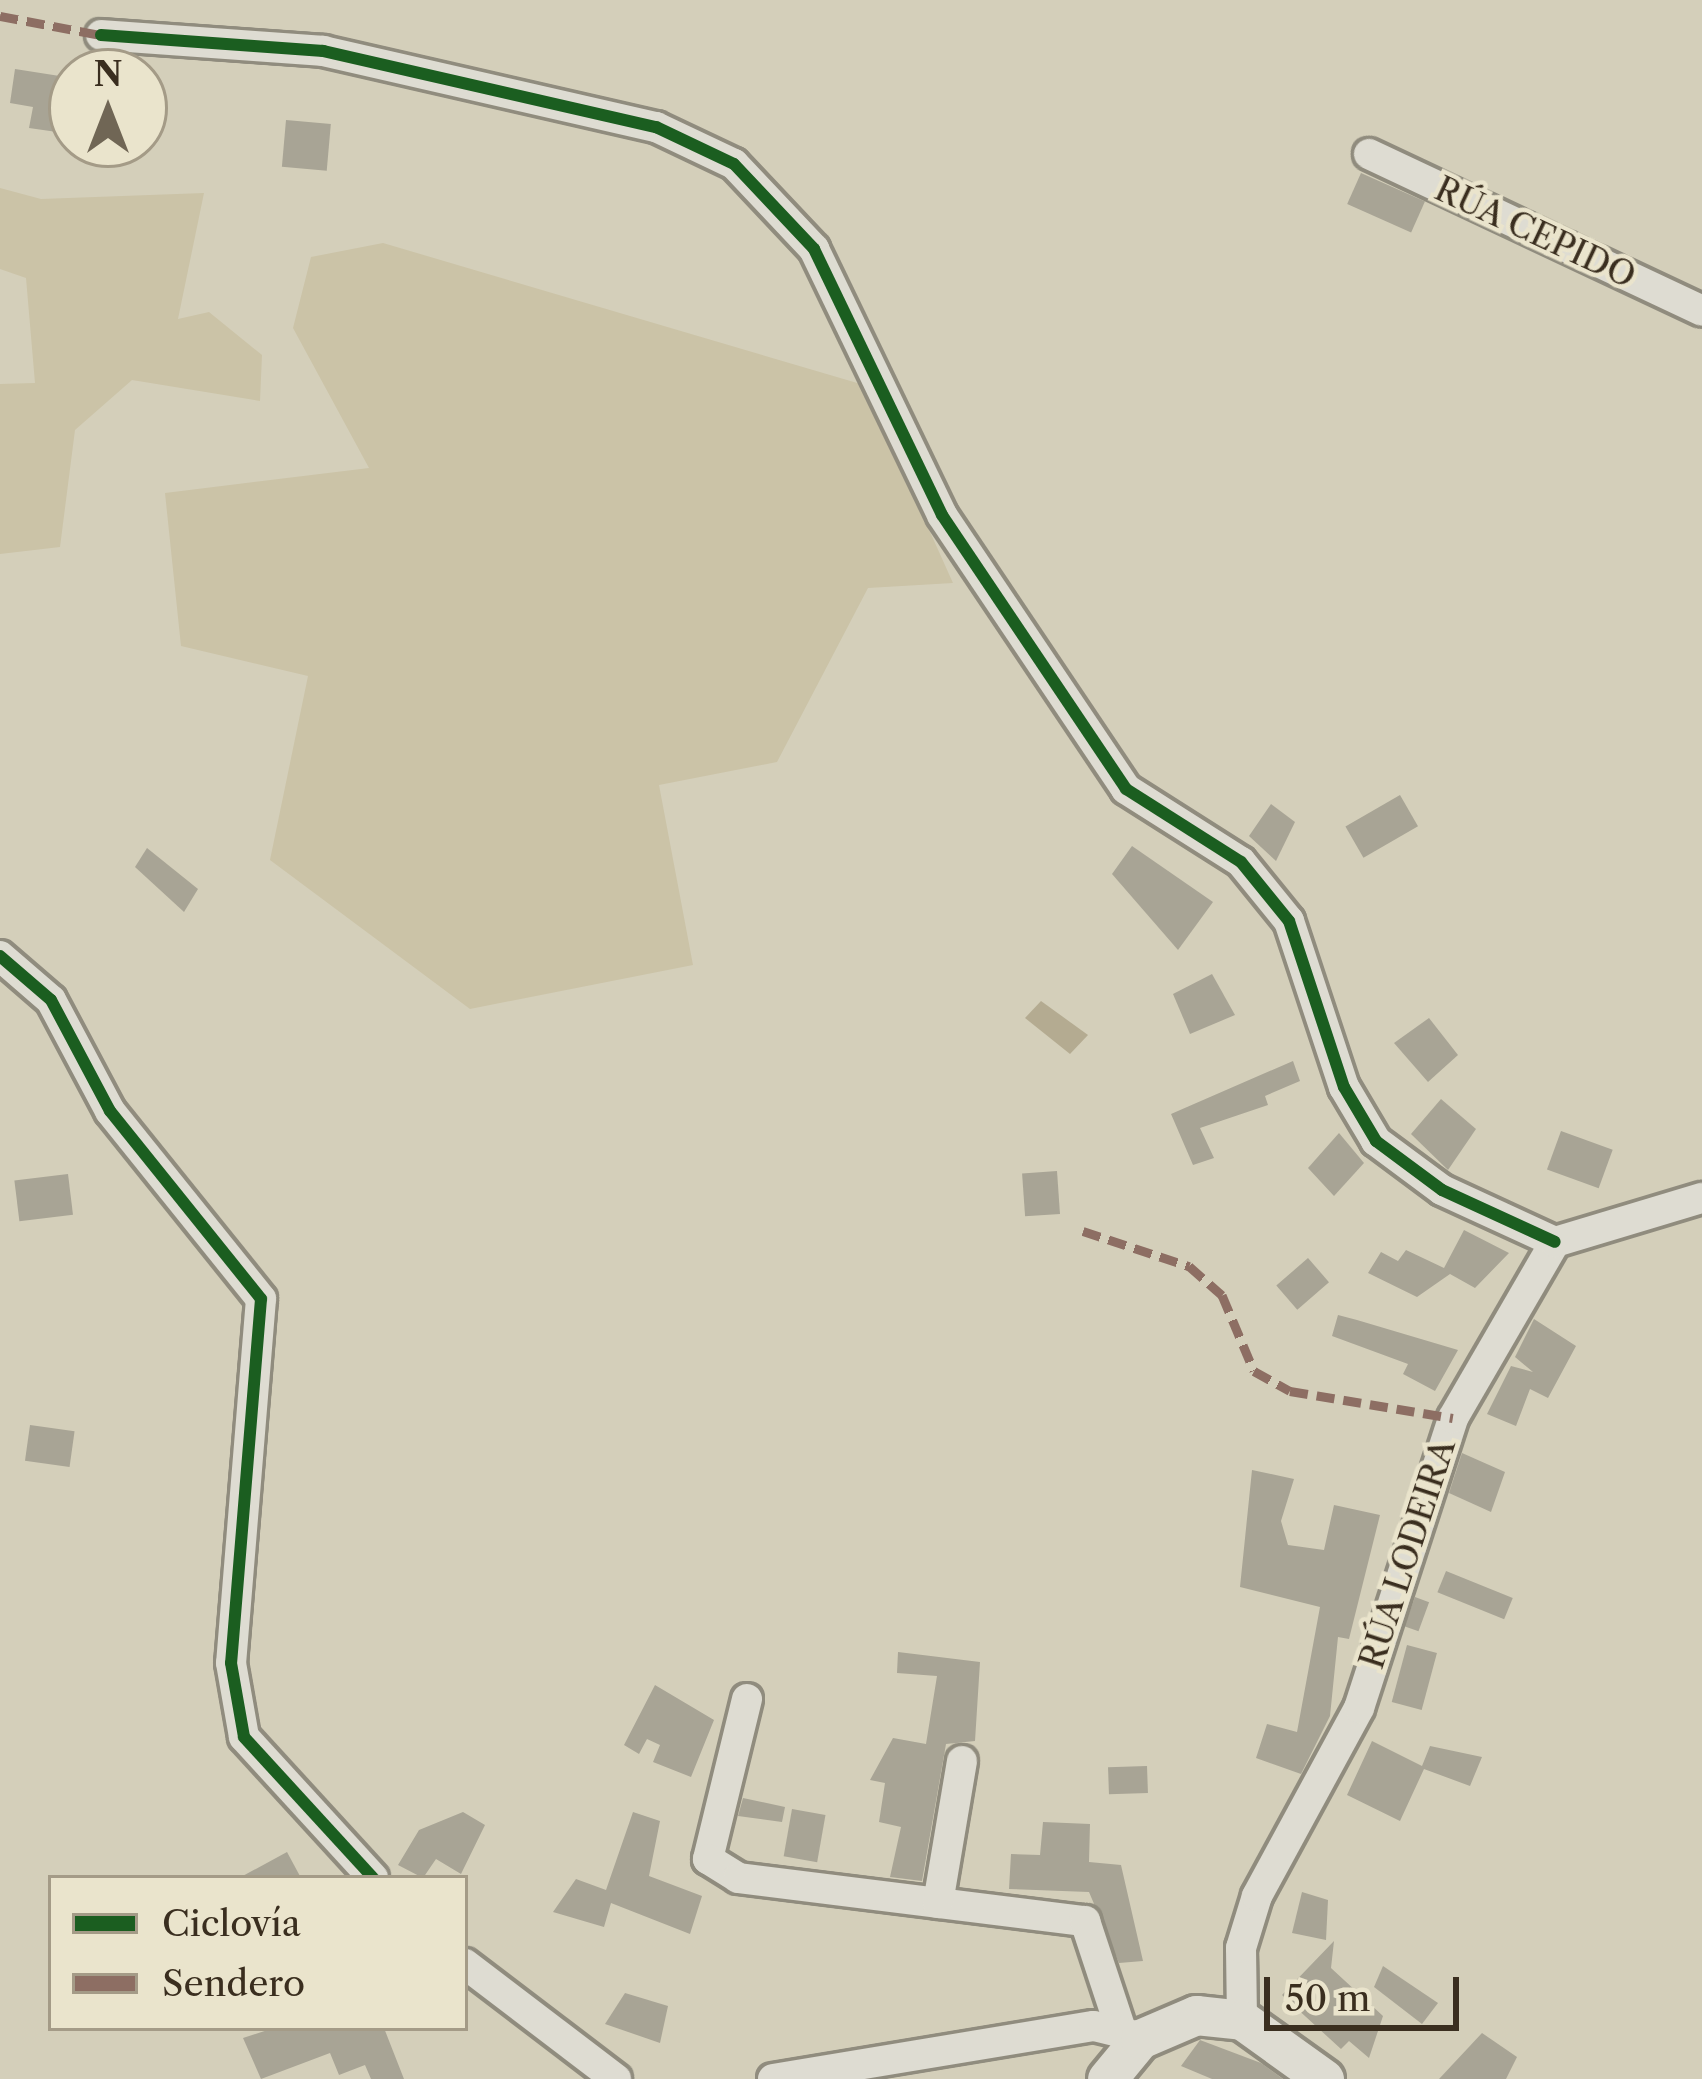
<!DOCTYPE html>
<html>
<head>
<meta charset="utf-8">
<style>
	body { margin:0 }
	#map { position:relative; width:1702px; height:2079px; overflow:hidden; background:#d4cfba; font-family:"Libre Caslon Text",serif }
	div>[style] { position:absolute }
	[style*='--x'] { left:calc(var(--x)*1px); top:calc(var(--y)*1px); width:calc(var(--w)*1px); rotate:calc(var(--a)*1deg) }
	.green>* { inset:0; background:#cbc3a7 }
	.water>* { inset:0; background:#b4ab91 }
	.building>* { inset:0; background:#a8a495; transform-origin:0 0 }
	.roads { filter:drop-shadow(3px 0 #908c7e) drop-shadow(-3px 0 #908c7e) drop-shadow(0 3px #908c7e) drop-shadow(0 -3px #908c7e) }
	.minor>* { height:30px; margin:-15px; padding:0 15px; transform-origin:15px; border-radius:15px; background:#dedcd2 }
	.secondary>* { height:39px; margin:-19.5px; padding:0 19.5px; transform-origin:19.5px; border-radius:19.5px; background:#dedcd2 }
	.quiet>* { height:9px; margin-top:-4.5px; transform-origin:0; background:repeating-linear-gradient(90deg,#8d6e63 0 18px,transparent 0 27px) }
	.cycleway>* { height:12px; margin:-6px; padding:0 6px; transform-origin:6px; border-radius:6px; background:#1b5e20 }
	span { translate:-50% -50%; white-space:nowrap; text-align:center; line-height:1.15; -webkit-text-stroke:9px #eae4cc; paint-order:stroke }
	.street-label { font-size:33px; color:#3a2e1f }
	.legend { position:absolute; left:48px; top:1875px; width:420px; height:156px; box-sizing:border-box; background:#eae4cc; border:3px solid #a49b87; margin:0; padding:15px 21px; list-style:none; font-size:36px; color:#3a2e1f }
	.legend li { display:flex; align-items:center; gap:24px; height:60px }
	.legend b { width:60px; border:3px solid #a49b87 }
	.north { position:absolute; left:48px; top:48px; width:120px; height:120px; box-sizing:border-box; background:#eae4cc; border:3px solid #a49b87; border-radius:50%; rotate:0deg; font-size:33px; font-weight:700; line-height:48px; text-align:center; color:#3a2e1f }
	.north::after { content:''; display:block; margin:auto; width:42px; height:54px; background:#706655; clip-path:polygon(50% 0,100% 100%,50% 72%,0 100%) }
	.scale { position:absolute; left:1264px; top:1977px; width:195px; height:54px; box-sizing:border-box; border:6px solid #3a2e1f; border-top:0; padding-left:15px; font-size:36px; line-height:42px; white-space:nowrap; color:#3a2e1f; -webkit-text-stroke:9px #eae4cc; paint-order:stroke }
</style>
</head>
<body>
<div id="map">
	<div class="green">
		<div style="clip-path:polygon(0 188px,41px 199px,204px 193px,178px 319px,209px 312px,262px 355px,260px 401px,132px 380px,75px 430px,60px 547px,0 554px,0 384px,35px 383px,26px 278px,0 269px)"></div>
		<div style="clip-path:polygon(383px 243px,864px 385px,953px 583px,868px 588px,777px 762px,659px 785px,693px 965px,470px 1009px,270px 860px,308px 676px,181px 646px,165px 493px,369px 468px,293px 328px,311px 257px)"></div>
	</div>
	<div class="water">
		<div style="clip-path:polygon(1041px 1001px,1088px 1035px,1070px 1054px,1025px 1018px)"></div>
	</div>
	<div class="building">
		<div style="clip-path:polygon(15px 69px,66px 77px,57px 132px,29px 128px,33px 107px,10px 103px)"></div>
		<div style="left:286px;top:120px;width:45px;height:47px;rotate:5deg"></div>
		<div style="left:1361px;top:173px;width:70px;height:34px;rotate:24deg"></div>
		<div style="left:1400px;top:795px;width:36px;height:63px;rotate:60deg"></div>
		<div style="clip-path:polygon(1271px 804px,1295px 822px,1276px 861px,1249px 836px)"></div>
		<div style="clip-path:polygon(1132px 846px,1213px 902px,1178px 950px,1112px 874px)"></div>
		<div style="clip-path:polygon(147px 848px,198px 889px,184px 912px,135px 867px)"></div>
		<div style="clip-path:polygon(1212px 974px,1235px 1015px,1190px 1034px,1173px 994px)"></div>
		<div style="clip-path:polygon(1429px 1018px,1458px 1055px,1428px 1082px,1394px 1043px)"></div>
		<div style="clip-path:polygon(1293px 1061px,1300px 1081px,1265px 1096px,1268px 1105px,1200px 1128px,1214px 1158px,1193px 1165px,1171px 1114px)"></div>
		<div style="clip-path:polygon(1441px 1099px,1476px 1129px,1448px 1170px,1411px 1134px)"></div>
		<div style="left:1561px;top:1131px;width:55px;height:41px;rotate:20deg"></div>
		<div style="clip-path:polygon(1339px 1133px,1364px 1163px,1334px 1196px,1308px 1168px)"></div>
		<div style="left:1057px;top:1171px;width:43px;height:35px;rotate:86deg"></div>
		<div style="left:68px;top:1174px;width:41px;height:54px;rotate:83deg"></div>
		<div style="clip-path:polygon(1464px 1230px,1509px 1253px,1475px 1288px,1450px 1274px,1417px 1297px,1368px 1273px,1381px 1252px,1398px 1261px,1406px 1250px,1444px 1268px)"></div>
		<div style="left:1308px;top:1258px;width:32px;height:42px;rotate:49deg"></div>
		<div style="clip-path:polygon(1338px 1315px,1357px 1320px,1458px 1350px,1435px 1391px,1403px 1374px,1408px 1364px,1332px 1336px)"></div>
		<div style="clip-path:polygon(1534px 1319px,1576px 1346px,1548px 1398px,1530px 1389px,1516px 1426px,1487px 1414px,1511px 1366px,1533px 1372px,1515px 1357px)"></div>
		<div style="left:30px;top:1425px;width:45px;height:36px;rotate:8deg"></div>
		<div style="clip-path:polygon(1462px 1453px,1505px 1472px,1491px 1512px,1449px 1493px)"></div>
		<div style="clip-path:polygon(1252px 1470px,1294px 1479px,1281px 1521px,1288px 1545px,1324px 1550px,1334px 1505px,1380px 1515px,1349px 1639px,1338px 1637px,1330px 1716px,1301px 1774px,1256px 1758px,1267px 1724px,1297px 1732px,1320px 1607px,1240px 1587px)"></div>
		<div style="left:1446px;top:1571px;width:72px;height:23px;rotate:22deg"></div>
		<div style="left:1415px;top:1597px;width:15px;height:31px;rotate:20deg"></div>
		<div style="left:1407px;top:1645px;width:31px;height:59px;rotate:15deg"></div>
		<div style="clip-path:polygon(898px 1652px,980px 1662px,975px 1741px,946px 1744px,922px 1881px,890px 1877px,901px 1827px,879px 1822px,885px 1783px,870px 1780px,893px 1738px,926px 1744px,937px 1676px,897px 1673px)"></div>
		<div style="clip-path:polygon(655px 1685px,714px 1720px,691px 1777px,653px 1762px,660px 1745px,647px 1739px,639px 1754px,624px 1745px)"></div>
		<div style="clip-path:polygon(1372px 1741px,1422px 1766px,1430px 1746px,1482px 1757px,1470px 1786px,1424px 1769px,1400px 1821px,1347px 1795px)"></div>
		<div style="left:1147px;top:1766px;width:27px;height:39px;rotate:88deg"></div>
		<div style="clip-path:polygon(743px 1798px,785px 1807px,782px 1822px,738px 1816px)"></div>
		<div style="left:792px;top:1809px;width:34px;height:48px;rotate:10deg"></div>
		<div style="clip-path:polygon(463px 1812px,485px 1825px,461px 1874px,436px 1859px,423px 1878px,398px 1865px,419px 1830px)"></div>
		<div style="clip-path:polygon(633px 1812px,660px 1821px,649px 1876px,702px 1896px,690px 1934px,611px 1903px,604px 1927px,553px 1912px,576px 1879px,606px 1890px)"></div>
		<div style="clip-path:polygon(1043px 1822px,1090px 1824px,1089px 1862px,1121px 1865px,1143px 1961px,1119px 1963px,1089px 1892px,1009px 1889px,1011px 1854px,1040px 1855px)"></div>
		<div style="clip-path:polygon(287px 1852px,301px 1878px,239px 1878px)"></div>
		<div style="clip-path:polygon(1302px 1892px,1328px 1900px,1326px 1940px,1292px 1933px)"></div>
		<div style="clip-path:polygon(1334px 1941px,1331px 1968px,1383px 2016px,1369px 2058px,1349px 2041px,1341px 2049px,1282px 1995px)"></div>
		<div style="clip-path:polygon(1383px 1966px,1438px 2003px,1422px 2024px,1374px 1987px)"></div>
		<div style="clip-path:polygon(625px 1993px,668px 2006px,660px 2043px,605px 2024px)"></div>
		<div style="clip-path:polygon(274px 2028px,384px 2028px,404px 2079px,371px 2079px,365px 2065px,339px 2075px,330px 2053px,261px 2079px,243px 2038px)"></div>
		<div style="clip-path:polygon(1482px 2033px,1517px 2057px,1506px 2079px,1439px 2079px)"></div>
		<div style="clip-path:polygon(1200px 2040px,1261px 2063px,1283px 2079px,1212px 2079px,1181px 2066px)"></div>
	</div>
	<div class="roads">
		<div class="minor">
			<div style="--x:101;--y:35;--w:223;--a:4.1"></div>
			<div style="--x:323;--y:51;--w:342;--a:12.9"></div>
			<div style="--x:656;--y:127;--w:86;--a:25.4"></div>
			<div style="--x:734;--y:164;--w:117;--a:46.7"></div>
			<div style="--x:814;--y:249;--w:295;--a:64.3"></div>
			<div style="--x:942;--y:515;--w:330;--a:56.1"></div>
			<div style="--x:1126;--y:789;--w:136;--a:32.4"></div>
			<div style="--x:1241;--y:862;--w:76;--a:50.9"></div>
			<div style="--x:1289;--y:921;--w:175;--a:71.7"></div>
			<div style="--x:1344;--y:1087;--w:63;--a:59.3"></div>
			<div style="--x:1376;--y:1141;--w:82;--a:36.6"></div>
			<div style="--x:1442;--y:1190;--w:124;--a:24.7"></div>
			<div style="--x:1369;--y:154;--w:368;--a:25.2"></div>
			<div style="--x:0;--y:956;--w:67;--a:40.8"></div>
			<div style="--x:51;--y:1000;--w:126;--a:62"></div>
			<div style="--x:110;--y:1111;--w:241;--a:51.2"></div>
			<div style="--x:261;--y:1299;--w:365;--a:94.7"></div>
			<div style="--x:231;--y:1663;--w:75;--a:80"></div>
			<div style="--x:244;--y:1737;--w:191;--a:47.5"></div>
			<div style="--x:747;--y:1699;--w:165;--a:103.7"></div>
			<div style="--x:708;--y:1859;--w:36;--a:32"></div>
			<div style="--x:738;--y:1878;--w:350;--a:7.1"></div>
			<div style="--x:1085;--y:1921;--w:112;--a:71.7"></div>
			<div style="--x:938;--y:1903;--w:144;--a:-80.4"></div>
			<div style="--x:465;--y:1964;--w:190;--a:37.3"></div>
			<div style="--x:1242;--y:2020;--w:72;--a:-90.8"></div>
			<div style="--x:1241;--y:1948;--w:54;--a:-72.9"></div>
			<div style="--x:1257;--y:1896;--w:214;--a:-61.5"></div>
			<div style="--x:1359;--y:1708;--w:305;--a:-72"></div>
			<div style="--x:1453;--y:1418;--w:203;--a:-59.9"></div>
			<div style="--x:1555;--y:1242;--w:153;--a:-16.7"></div>
			<div style="--x:773;--y:2079;--w:325;--a:-9.4"></div>
			<div style="--x:1094;--y:2026;--w:42;--a:13.7"></div>
		</div>
		<div class="secondary">
			<div style="--x:1107;--y:2079;--w:52;--a:-50.5"></div>
			<div style="--x:1140;--y:2039;--w:61;--a:-23.2"></div>
			<div style="--x:1196;--y:2015;--w:46;--a:6.2"></div>
			<div style="--x:1242;--y:2020;--w:101;--a:35.7"></div>
		</div>
	</div>
	<div class="quiet">
		<div style="--x:0;--y:16;--w:103;--a:10.7"></div>
		<div style="--x:1083;--y:1231;--w:112;--a:18.3"></div>
		<div style="--x:1189;--y:1266;--w:44;--a:41.3"></div>
		<div style="--x:1222;--y:1295;--w:82;--a:67.2"></div>
		<div style="--x:1254;--y:1371;--w:41;--a:29.1"></div>
		<div style="--x:1290;--y:1391;--w:165;--a:9.4"></div>
	</div>
	<div class="cycleway">
		<div style="--x:101;--y:35;--w:223;--a:4.1"></div>
		<div style="--x:323;--y:51;--w:342;--a:12.9"></div>
		<div style="--x:656;--y:127;--w:86;--a:25.4"></div>
		<div style="--x:734;--y:164;--w:117;--a:46.7"></div>
		<div style="--x:814;--y:249;--w:295;--a:64.3"></div>
		<div style="--x:942;--y:515;--w:330;--a:56.1"></div>
		<div style="--x:1126;--y:789;--w:136;--a:32.4"></div>
		<div style="--x:1241;--y:862;--w:76;--a:50.9"></div>
		<div style="--x:1289;--y:921;--w:175;--a:71.7"></div>
		<div style="--x:1344;--y:1087;--w:63;--a:59.3"></div>
		<div style="--x:1376;--y:1141;--w:82;--a:36.6"></div>
		<div style="--x:1442;--y:1190;--w:124;--a:24.7"></div>
		<div style="--x:0;--y:956;--w:67;--a:40.8"></div>
		<div style="--x:51;--y:1000;--w:126;--a:62"></div>
		<div style="--x:110;--y:1111;--w:241;--a:51.2"></div>
		<div style="--x:261;--y:1299;--w:365;--a:94.7"></div>
		<div style="--x:231;--y:1663;--w:75;--a:80"></div>
		<div style="--x:244;--y:1737;--w:191;--a:47.5"></div>
	</div>
	<div class="street-label">
		<span style="left:1535px;top:233px;rotate:25deg">RÚA CEPIDO</span>
		<span style="left:1408px;top:1554px;rotate:-72deg">RÚA LODEIRA</span>
	</div>
	<ul class="legend">
	<li><b style="height:15px;background:#1b5e20"></b>Ciclovía</li>
	<li><b style="height:15px;background:#8d6e63"></b>Sendero</li>
	</ul>
	<div class="north">N</div>
	<div class="scale">50 m</div>
</div>
</body>
</html>
